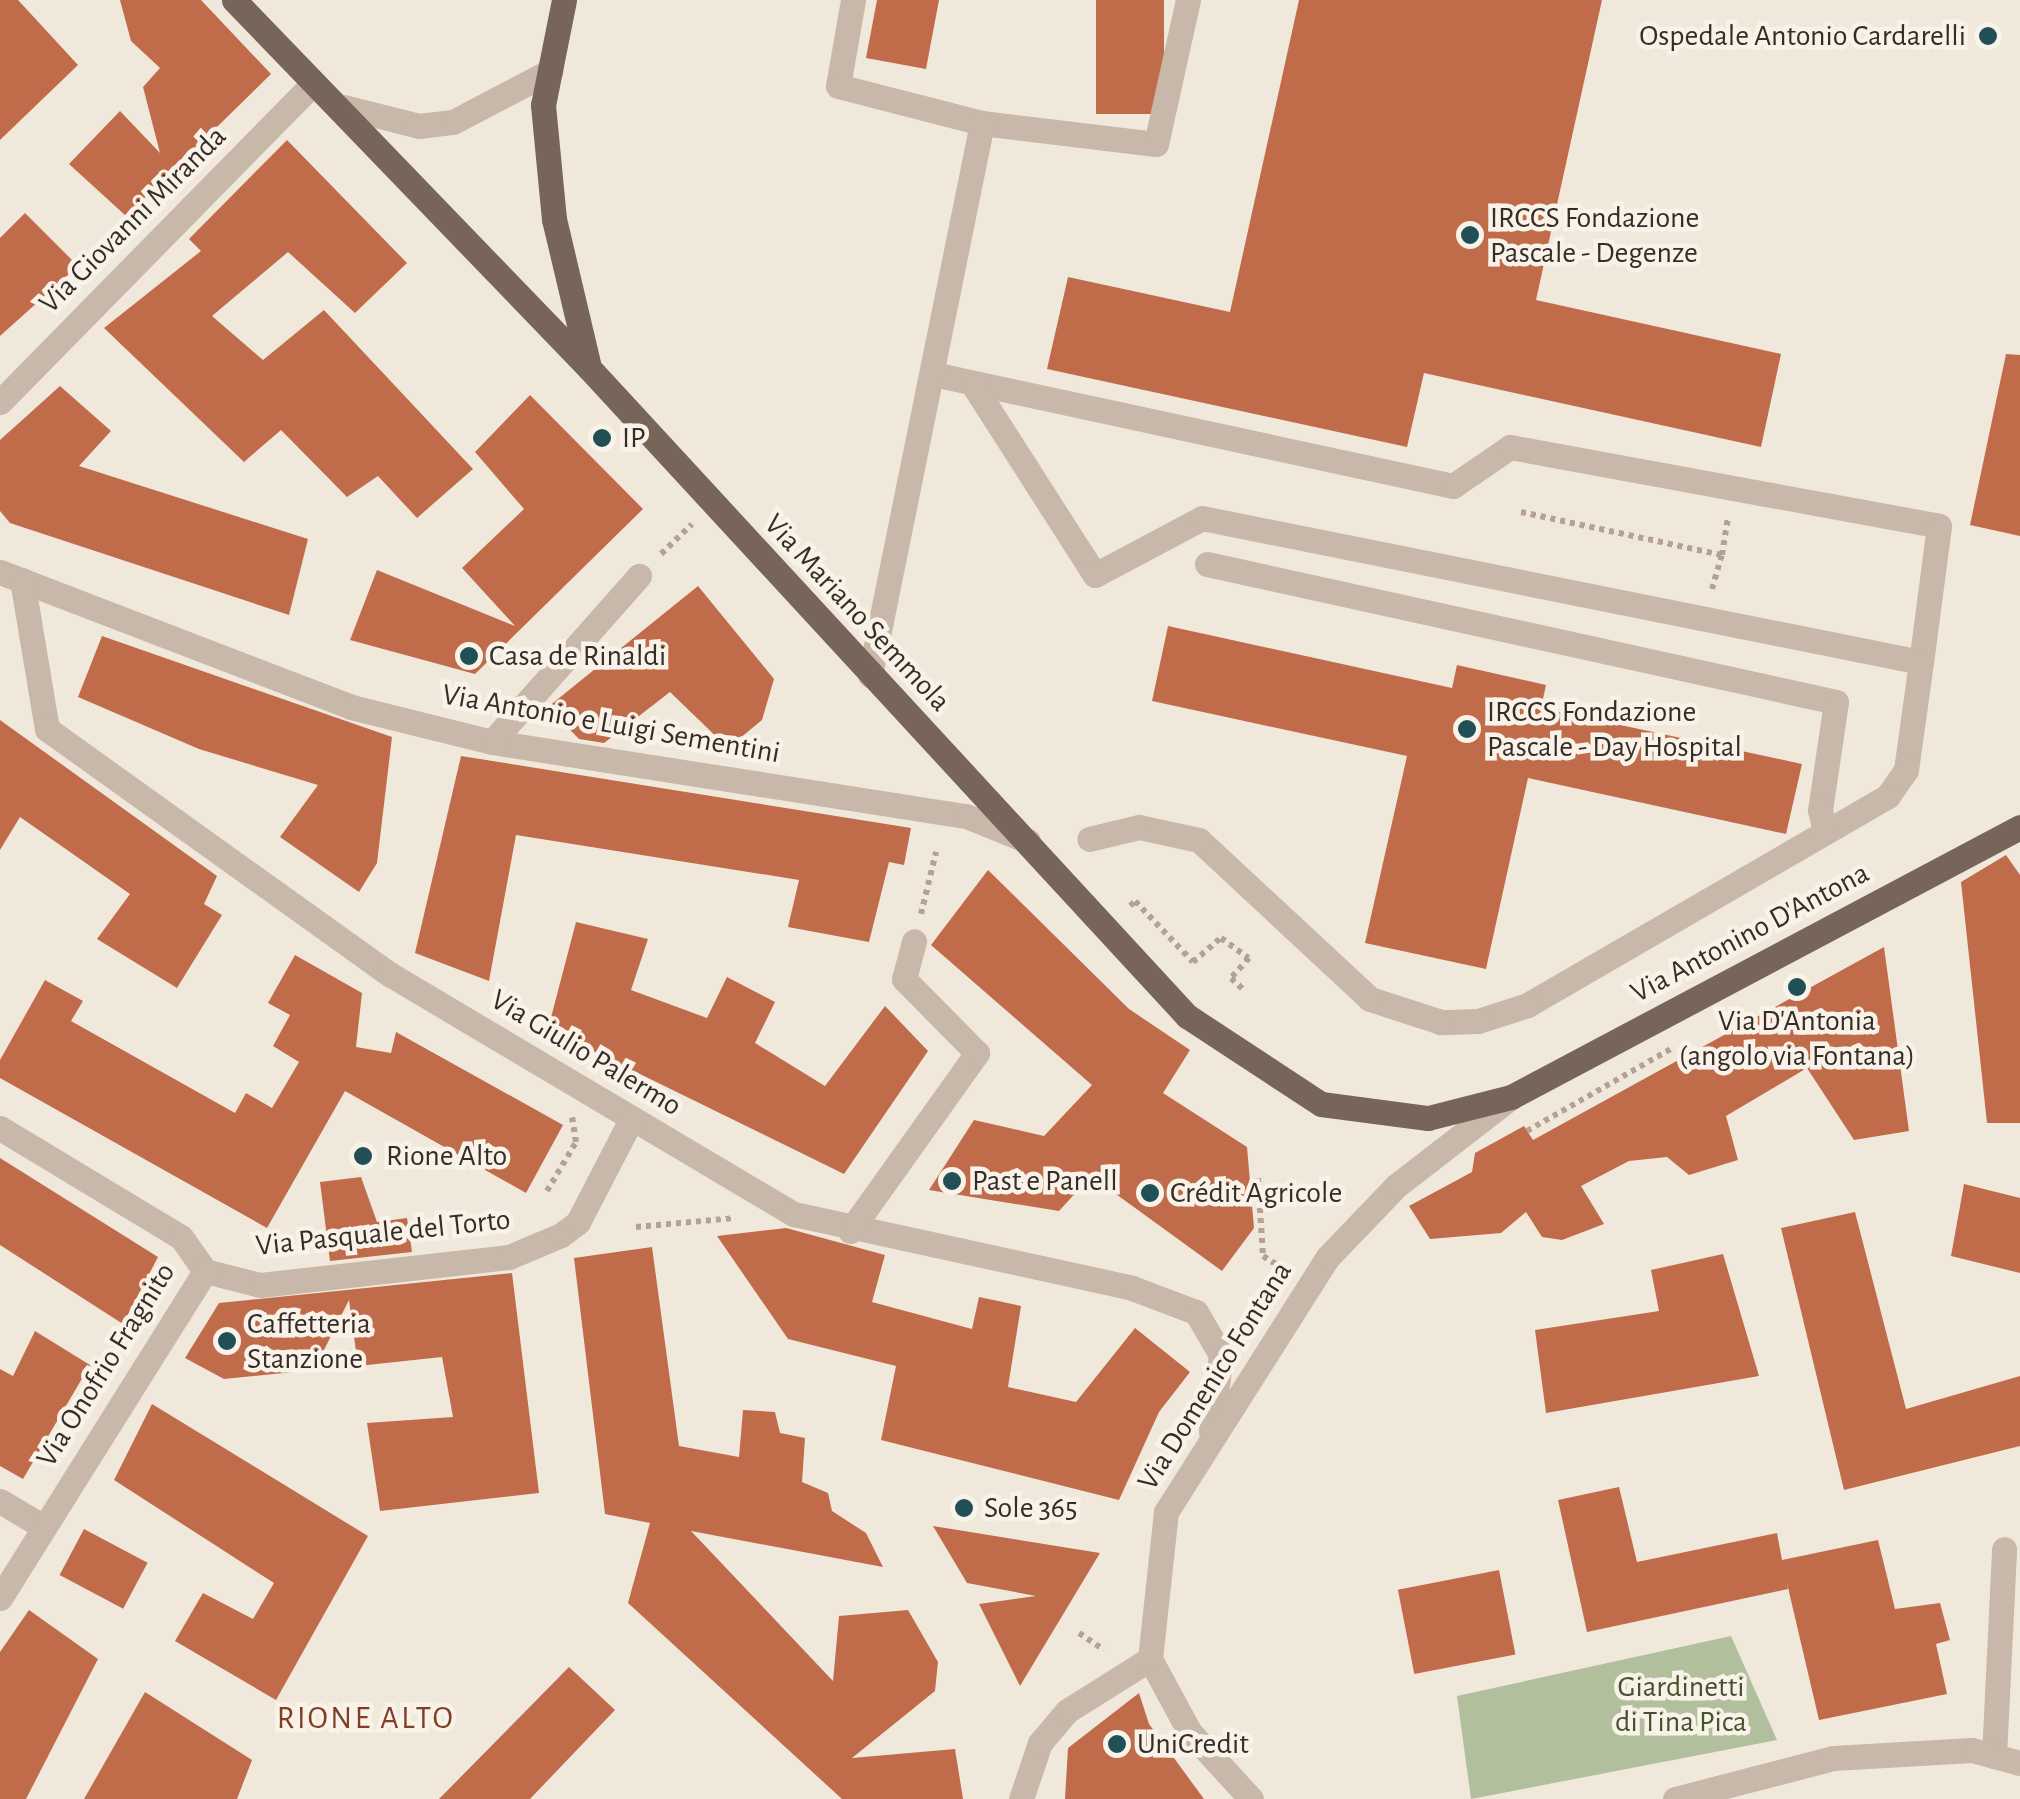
<!DOCTYPE html>
<html>
<head>
<meta charset="utf-8">
<style>
	body { margin:0 }
	#map { position:relative; width:2020px; height:1799px; overflow:hidden; background:#f1e8dc; font-family:"Alegreya Sans",sans-serif }
	div>[style] { position:absolute }
	[style*='--x'] { left:calc(var(--x)*1px); top:calc(var(--y)*1px); width:calc(var(--w)*1px); rotate:calc(var(--a)*1deg) }
	.green>* { inset:0; background:#b2bf9d }
	.building>* { inset:0; background:#c06c4b; transform-origin:0 0 }
	.path>* { height:6px; margin-top:-3px; transform-origin:0; background:repeating-linear-gradient(90deg,#b4a293 0 5px,transparent 0 10px) }
	.minor>* { height:25px; margin:-12.5px; padding:0 12.5px; transform-origin:12.5px; border-radius:12.5px; background:#c8b8a9 }
	.major>* { height:25px; margin:-12.5px; padding:0 12.5px; transform-origin:12.5px; border-radius:12.5px; background:#77655a }
	.dots>* { width:28px; height:28px; translate:-50% -50%; box-sizing:border-box; border:5px solid #f9f2e8; border-radius:50% }
	span { translate:-50% -50%; white-space:nowrap; text-align:center; line-height:1.15; -webkit-text-stroke:9px #f9f2e8; paint-order:stroke }
	.poi-label { font-size:30px; color:#362d28 }
	.right { translate:-100% -50%; text-align:right }
	.left { translate:0 -50%; text-align:left }
	.street-label { font-size:30px; color:#362d28 }
	.park-label { font-size:30px; color:#44532d }
	.neighbourhood-label { font-size:32px; color:#813e25; letter-spacing:2.5px }
</style>
</head>
<body>
<div id="map">
	<div class="green">
		<div style="clip-path:polygon(1731px 1636px,1777px 1740px,1471px 1799px,1457px 1696px)"></div>
	</div>
	<div class="building">
		<div style="clip-path:polygon(0 0,18px 0,78px 65px,0 140px)"></div>
		<div style="clip-path:polygon(120px 0,201px 0,271px 74px,126px 216px,69px 164px,120px 111px,160px 153px,143px 87px,160px 68px,131px 41px)"></div>
		<div style="clip-path:polygon(877px 0,939px 0,926px 69px,866px 58px)"></div>
		<div style="left:1096px;top:0;width:68px;height:114px"></div>
		<div style="clip-path:polygon(1299px 0,1602px 0,1536px 300px,1781px 354px,1761px 447px,1424px 373px,1407px 447px,1047px 369px,1068px 277px,1230px 312px)"></div>
		<div style="clip-path:polygon(287px 140px,407px 263px,355px 313px,288px 252px,212px 316px,263px 360px,324px 310px,473px 469px,417px 518px,378px 476px,347px 497px,281px 430px,244px 462px,104px 328px,201px 251px,189px 239px)"></div>
		<div style="clip-path:polygon(25px 213px,78px 266px,0 336px,0 238px)"></div>
		<div style="clip-path:polygon(2006px 354px,2020px 355px,2020px 536px,1970px 525px)"></div>
		<div style="clip-path:polygon(60px 386px,111px 431px,79px 466px,308px 539px,289px 615px,10px 523px,0 511px,0 440px)"></div>
		<div style="clip-path:polygon(530px 395px,643px 509px,475px 674px,350px 640px,377px 570px,515px 626px,462px 568px,524px 509px,475px 452px)"></div>
		<div style="clip-path:polygon(698px 586px,774px 679px,762px 720px,728px 748px,670px 692px,604px 743px,579px 739px,548px 707px)"></div>
		<div style="clip-path:polygon(1168px 626px,1452px 688px,1457px 665px,1546px 685px,1541px 708px,1802px 764px,1786px 834px,1528px 778px,1486px 969px,1365px 943px,1407px 756px,1152px 701px)"></div>
		<div style="clip-path:polygon(102px 636px,392px 737px,377px 863px,359px 892px,280px 837px,318px 785px,199px 749px,78px 697px)"></div>
		<div style="clip-path:polygon(0 720px,217px 876px,204px 904px,222px 915px,177px 988px,97px 939px,130px 894px,20px 817px,0 850px)"></div>
		<div style="clip-path:polygon(461px 756px,911px 828px,904px 865px,889px 862px,869px 942px,788px 927px,799px 880px,516px 835px,489px 981px,415px 953px)"></div>
		<div style="clip-path:polygon(2006px 855px,2020px 875px,2020px 1123px,1987px 1123px,1961px 882px)"></div>
		<div style="clip-path:polygon(988px 870px,1129px 1009px,1190px 1050px,1163px 1093px,1247px 1147px,1254px 1228px,1222px 1271px,1091px 1176px,1059px 1211px,929px 1190px,974px 1120px,1044px 1136px,1092px 1085px,931px 945px)"></div>
		<div style="clip-path:polygon(576px 922px,648px 939px,631px 990px,707px 1018px,727px 977px,775px 1002px,755px 1043px,825px 1086px,885px 1006px,928px 1051px,844px 1174px,548px 1029px)"></div>
		<div style="clip-path:polygon(1884px 947px,1909px 1131px,1854px 1140px,1807px 1068px,1726px 1116px,1738px 1160px,1689px 1175px,1667px 1157px,1629px 1161px,1581px 1186px,1604px 1224px,1562px 1240px,1542px 1237px,1526px 1212px,1501px 1233px,1430px 1239px,1409px 1206px,1472px 1172px,1475px 1153px,1524px 1126px,1533px 1140px)"></div>
		<div style="clip-path:polygon(295px 955px,362px 993px,356px 1047px,391px 1053px,396px 1032px,563px 1125px,526px 1193px,345px 1091px,267px 1228px,0 1078px,0 1060px,45px 980px,83px 1001px,71px 1021px,235px 1113px,246px 1093px,272px 1108px,299px 1062px,273px 1046px,290px 1015px,268px 1003px)"></div>
		<div style="clip-path:polygon(0 1158px,158px 1257px,123px 1324px,0 1245px)"></div>
		<div style="clip-path:polygon(361px 1177px,377px 1222px,407px 1218px,412px 1252px,330px 1261px,320px 1182px)"></div>
		<div style="clip-path:polygon(1964px 1184px,2020px 1198px,2020px 1273px,1951px 1256px)"></div>
		<div style="clip-path:polygon(1855px 1212px,1906px 1409px,2020px 1376px,2020px 1446px,1844px 1490px,1781px 1228px)"></div>
		<div style="clip-path:polygon(786px 1228px,885px 1255px,872px 1302px,972px 1329px,979px 1297px,1021px 1306px,1008px 1387px,1076px 1402px,1135px 1328px,1190px 1372px,1159px 1412px,1119px 1500px,881px 1440px,896px 1366px,788px 1339px,717px 1236px)"></div>
		<div style="clip-path:polygon(652px 1247px,679px 1446px,739px 1457px,743px 1410px,775px 1412px,780px 1433px,805px 1438px,802px 1482px,828px 1493px,832px 1511px,866px 1533px,883px 1567px,691px 1531px,833px 1681px,839px 1616px,908px 1610px,938px 1662px,935px 1691px,852px 1758px,955px 1749px,963px 1799px,842px 1799px,628px 1603px,650px 1523px,605px 1514px,574px 1258px)"></div>
		<div style="clip-path:polygon(1723px 1254px,1759px 1376px,1546px 1413px,1535px 1330px,1659px 1311px,1651px 1270px)"></div>
		<div style="clip-path:polygon(512px 1273px,539px 1493px,380px 1511px,367px 1423px,453px 1417px,442px 1357px,358px 1366px,349px 1300px,314px 1370px,224px 1379px,185px 1358px,219px 1303px)"></div>
		<div style="clip-path:polygon(35px 1331px,90px 1365px,23px 1479px,0 1466px,0 1369px,13px 1376px)"></div>
		<div style="clip-path:polygon(152px 1404px,368px 1536px,276px 1700px,175px 1641px,203px 1593px,253px 1619px,274px 1583px,114px 1480px)"></div>
		<div style="clip-path:polygon(1619px 1487px,1637px 1562px,1777px 1533px,1782px 1560px,1878px 1540px,1895px 1609px,1940px 1603px,1950px 1640px,1936px 1644px,1947px 1694px,1819px 1720px,1786px 1579px,1788px 1589px,1587px 1632px,1558px 1500px)"></div>
		<div style="clip-path:polygon(933px 1526px,1100px 1553px,1020px 1686px,979px 1604px,1036px 1596px,967px 1583px)"></div>
		<div style="left:84px;top:1529px;width:72px;height:52px;rotate:28deg"></div>
		<div style="left:1499px;top:1570px;width:86px;height:103px;rotate:79deg"></div>
		<div style="clip-path:polygon(29px 1610px,98px 1659px,26px 1799px,0 1799px,0 1652px)"></div>
		<div style="clip-path:polygon(569px 1667px,615px 1710px,530px 1799px,439px 1799px)"></div>
		<div style="clip-path:polygon(145px 1692px,252px 1760px,237px 1799px,84px 1799px)"></div>
		<div style="clip-path:polygon(1139px 1693px,1149px 1724px,1204px 1799px,1065px 1799px,1068px 1748px)"></div>
	</div>
	<div class="path">
		<div style="--x:1521;--y:512;--w:206;--a:12.1"></div>
		<div style="--x:1722;--y:555;--w:36;--a:-81"></div>
		<div style="--x:661;--y:554;--w:43;--a:-44.1"></div>
		<div style="--x:1712;--y:589;--w:35;--a:-74"></div>
		<div style="--x:1130;--y:906;--w:7;--a:-45"></div>
		<div style="--x:1135;--y:901;--w:84;--a:46.4"></div>
		<div style="--x:1193;--y:962;--w:37;--a:-41"></div>
		<div style="--x:1221;--y:938;--w:34;--a:36"></div>
		<div style="--x:1249;--y:958;--w:27;--a:132"></div>
		<div style="--x:1231;--y:978;--w:19;--a:43"></div>
		<div style="--x:921;--y:914;--w:64;--a:-76.4"></div>
		<div style="--x:1527;--y:1131;--w:169;--a:-29.7"></div>
		<div style="--x:1258;--y:1178;--w:78;--a:86.3"></div>
		<div style="--x:1263;--y:1256;--w:26;--a:32"></div>
		<div style="--x:547;--y:1191;--w:57;--a:-59.4"></div>
		<div style="--x:576;--y:1142;--w:25;--a:-99"></div>
		<div style="--x:636;--y:1227;--w:98;--a:-5.2"></div>
		<div style="--x:408;--y:1228;--w:13;--a:-9"></div>
		<div style="--x:421;--y:1226;--w:11;--a:80"></div>
		<div style="--x:1079;--y:1633;--w:30;--a:34"></div>
	</div>
	<div class="minor">
		<div style="--x:853;--y:0;--w:87;--a:99.9"></div>
		<div style="--x:838;--y:86;--w:149;--a:14.4"></div>
		<div style="--x:982;--y:123;--w:175;--a:6.9"></div>
		<div style="--x:1156;--y:144;--w:148;--a:-77.5"></div>
		<div style="--x:344;--y:107;--w:77;--a:14.2"></div>
		<div style="--x:419;--y:126;--w:34;--a:-7"></div>
		<div style="--x:453;--y:122;--w:110;--a:-27.7"></div>
		<div style="--x:933;--y:374;--w:532;--a:12.15"></div>
		<div style="--x:1453;--y:486;--w:69;--a:-34.4"></div>
		<div style="--x:1510;--y:447;--w:436;--a:10.4"></div>
		<div style="--x:1939;--y:526;--w:137;--a:97.5"></div>
		<div style="--x:972;--y:383;--w:228;--a:57.4"></div>
		<div style="--x:1095;--y:575;--w:121;--a:-28"></div>
		<div style="--x:1202;--y:518;--w:733;--a:11.33"></div>
		<div style="--x:1921;--y:662;--w:109;--a:97.9"></div>
		<div style="--x:1906;--y:770;--w:32;--a:125"></div>
		<div style="--x:1888;--y:796;--w:416;--a:149.9"></div>
		<div style="--x:1528;--y:1005;--w:52;--a:162.3"></div>
		<div style="--x:1478;--y:1021;--w:37;--a:178"></div>
		<div style="--x:1441;--y:1022;--w:75;--a:-162.1"></div>
		<div style="--x:1370;--y:999;--w:233;--a:-137.1"></div>
		<div style="--x:1199;--y:840;--w:61;--a:-167.8"></div>
		<div style="--x:1139;--y:827;--w:51;--a:166.5"></div>
		<div style="--x:0;--y:402;--w:446;--a:-45.5"></div>
		<div style="--x:1207;--y:564;--w:644;--a:12.37"></div>
		<div style="--x:1836;--y:702;--w:109;--a:98.4"></div>
		<div style="--x:1820;--y:810;--w:22;--a:77"></div>
		<div style="--x:0;--y:572;--w:376;--a:21"></div>
		<div style="--x:351;--y:707;--w:145;--a:13.9"></div>
		<div style="--x:492;--y:742;--w:480;--a:8.9"></div>
		<div style="--x:966;--y:816;--w:67;--a:22"></div>
		<div style="--x:22;--y:580;--w:151;--a:80.5"></div>
		<div style="--x:47;--y:729;--w:423;--a:35.6"></div>
		<div style="--x:391;--y:975;--w:469;--a:30.7"></div>
		<div style="--x:794;--y:1214;--w:346;--a:12.3"></div>
		<div style="--x:1132;--y:1288;--w:68;--a:20.6"></div>
		<div style="--x:1196;--y:1312;--w:50;--a:59.8"></div>
		<div style="--x:1221;--y:1355;--w:77;--a:97.5"></div>
		<div style="--x:870;--y:675;--w:563;--a:-78.53"></div>
		<div style="--x:492;--y:742;--w:222;--a:-48.5"></div>
		<div style="--x:0;--y:1128;--w:211;--a:31.1"></div>
		<div style="--x:181;--y:1237;--w:42;--a:54.8"></div>
		<div style="--x:205;--y:1271;--w:57;--a:14.3"></div>
		<div style="--x:260;--y:1285;--w:251;--a:-6.4"></div>
		<div style="--x:509;--y:1257;--w:56;--a:-22.9"></div>
		<div style="--x:561;--y:1235;--w:21;--a:-37"></div>
		<div style="--x:578;--y:1222;--w:117;--a:-62.6"></div>
		<div style="--x:850;--y:1231;--w:219;--a:-54.5"></div>
		<div style="--x:977;--y:1053;--w:104;--a:-134.6"></div>
		<div style="--x:904;--y:979;--w:39;--a:-75"></div>
		<div style="--x:0;--y:1501;--w:49;--a:30.8"></div>
		<div style="--x:0;--y:1598;--w:386;--a:-57.9"></div>
		<div style="--x:1994;--y:1756;--w:207;--a:-87.2"></div>
		<div style="--x:1021;--y:1799;--w:59;--a:-71.3"></div>
		<div style="--x:1040;--y:1743;--w:42;--a:-49.8"></div>
		<div style="--x:1067;--y:1711;--w:98;--a:-32.1"></div>
		<div style="--x:1251;--y:1799;--w:92;--a:-132.4"></div>
		<div style="--x:1189;--y:1731;--w:82;--a:-118.4"></div>
		<div style="--x:1150;--y:1659;--w:148;--a:-83.8"></div>
		<div style="--x:1166;--y:1512;--w:302;--a:-57.6"></div>
		<div style="--x:1328;--y:1257;--w:98;--a:-46.2"></div>
		<div style="--x:1396;--y:1186;--w:145;--a:-37.7"></div>
		<div style="--x:1675;--y:1799;--w:163;--a:-14.5"></div>
		<div style="--x:1833;--y:1758;--w:139;--a:-3.3"></div>
		<div style="--x:1972;--y:1750;--w:50;--a:15.2"></div>
	</div>
	<div class="major">
		<div style="--x:234;--y:0;--w:511;--a:46.03"></div>
		<div style="--x:589;--y:368;--w:882;--a:47.3"></div>
		<div style="--x:1187;--y:1016;--w:160;--a:33.3"></div>
		<div style="--x:1321;--y:1104;--w:108;--a:7.5"></div>
		<div style="--x:1428;--y:1118;--w:86;--a:-14.2"></div>
		<div style="--x:1511;--y:1097;--w:576;--a:-27.94"></div>
		<div style="--x:564;--y:0;--w:107;--a:101.3"></div>
		<div style="--x:543;--y:105;--w:115;--a:84.5"></div>
		<div style="--x:554;--y:219;--w:148;--a:76.7"></div>
	</div>
	<div class="dots">
		<div style="left:1988px;top:36px;background:#205055"></div>
		<div style="left:1470px;top:235px;background:#205055"></div>
		<div style="left:602px;top:438px;background:#205055"></div>
		<div style="left:469px;top:656px;background:#205055"></div>
		<div style="left:1467px;top:729px;background:#205055"></div>
		<div style="left:1797px;top:987px;background:#205055"></div>
		<div style="left:363px;top:1156px;background:#205055"></div>
		<div style="left:952px;top:1181px;background:#205055"></div>
		<div style="left:1150px;top:1193px;background:#205055"></div>
		<div style="left:227px;top:1341px;background:#205055"></div>
		<div style="left:964px;top:1508px;background:#205055"></div>
		<div style="left:1117px;top:1744px;background:#205055"></div>
	</div>
	<div class="poi-label">
		<span class="right" style="left:1966px;top:36px">Ospedale Antonio Cardarelli</span>
		<span class="left" style="left:1490px;top:235px">IRCCS Fondazione<br>Pascale - Degenze</span>
		<span class="left" style="left:622px;top:438px">IP</span>
		<span class="left" style="left:489px;top:656px">Casa de Rinaldi</span>
		<span class="left" style="left:1487px;top:729px">IRCCS Fondazione<br>Pascale - Day Hospital</span>
		<span style="left:1797px;top:1038px">Via D'Antonia<br>(angolo via Fontana)</span>
		<span class="left" style="left:386px;top:1156px">Rione Alto</span>
		<span class="left" style="left:972px;top:1181px">Past e Panell</span>
		<span class="left" style="left:1170px;top:1193px">Crédit Agricole</span>
		<span class="left" style="left:247px;top:1341px">Caffetteria<br>Stanzione</span>
		<span class="left" style="left:984px;top:1508px">Sole 365</span>
		<span class="left" style="left:1137px;top:1744px">UniCredit</span>
	</div>
	<div class="street-label">
		<span style="left:133px;top:220px;rotate:-45deg">Via Giovanni Miranda</span>
		<span style="left:857px;top:613px;rotate:47deg">Via Mariano Semmola</span>
		<span style="left:611px;top:724px;rotate:10deg">Via Antonio e Luigi Sementini</span>
		<span style="left:1750px;top:933px;rotate:-28deg">Via Antonino D'Antona</span>
		<span style="left:586px;top:1053px;rotate:31deg">Via Giulio Palermo</span>
		<span style="left:383px;top:1233px;rotate:-6deg">Via Pasquale del Torto</span>
		<span style="left:106px;top:1365px;rotate:-58deg">Via Onofrio Fragnito</span>
		<span style="left:1215px;top:1376px;rotate:-58deg">Via Domenico Fontana</span>
	</div>
	<div class="park-label">
		<span style="left:1681px;top:1704px">Giardinetti<br>di Tina Pica</span>
	</div>
	<div class="neighbourhood-label">
		<span style="left:366px;top:1718px">RIONE ALTO</span>
	</div>
</div>
</body>
</html>
